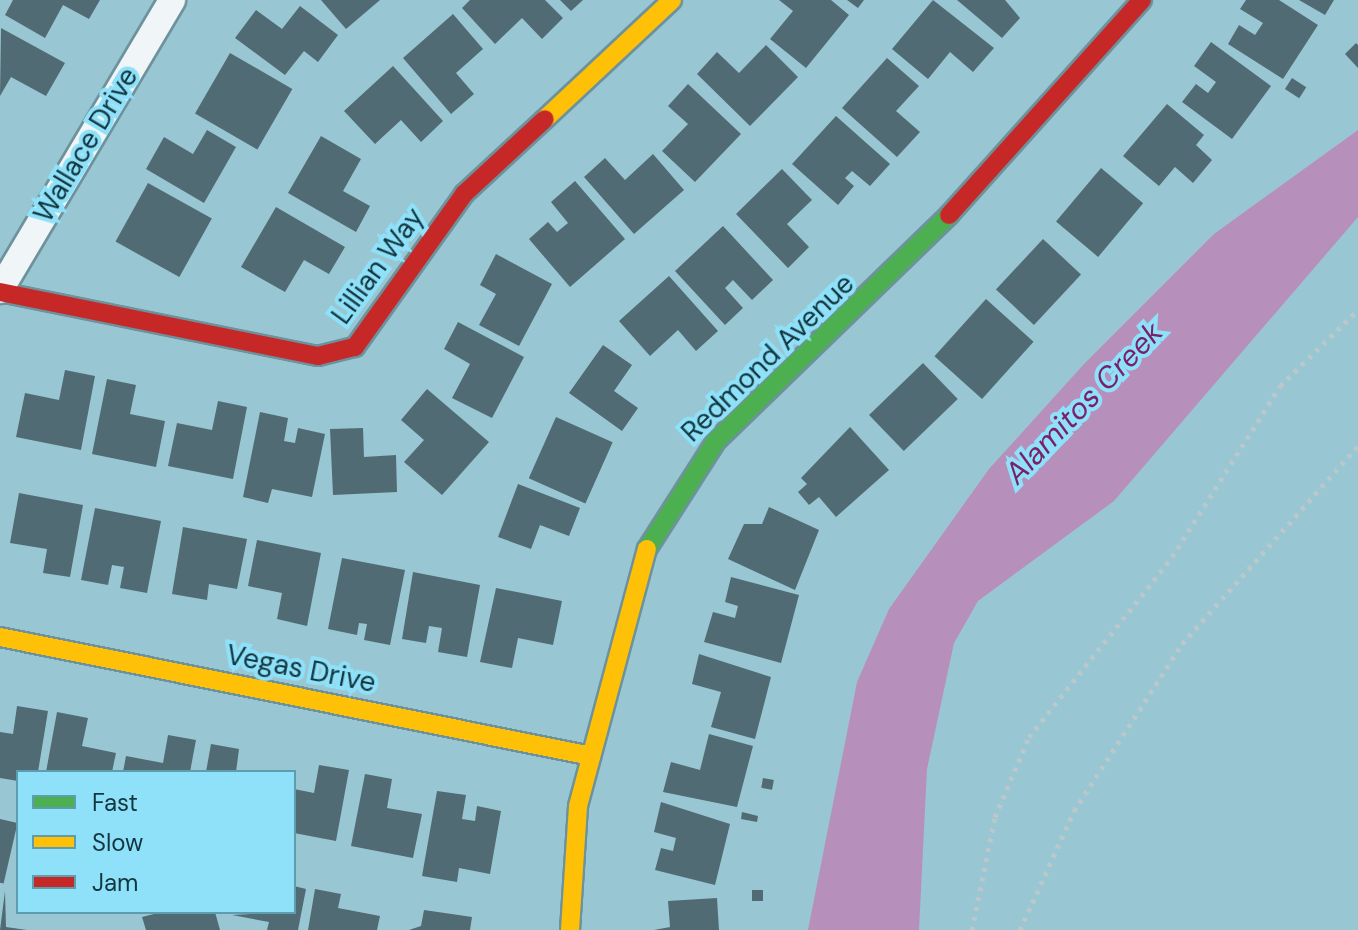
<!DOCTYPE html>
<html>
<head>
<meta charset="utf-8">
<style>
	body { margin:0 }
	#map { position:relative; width:1358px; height:930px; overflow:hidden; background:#99c6d3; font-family:"DM Sans",sans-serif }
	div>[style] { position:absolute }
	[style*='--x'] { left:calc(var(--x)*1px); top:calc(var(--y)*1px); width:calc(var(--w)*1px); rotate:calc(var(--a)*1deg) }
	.water>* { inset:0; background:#b78fbb }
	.building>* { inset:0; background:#516b74; transform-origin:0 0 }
	.path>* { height:5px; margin-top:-2.5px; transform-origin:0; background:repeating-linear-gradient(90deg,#bac8cb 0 4px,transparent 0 10px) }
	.roads { filter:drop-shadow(2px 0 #6d929c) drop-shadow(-2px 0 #6d929c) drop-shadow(0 2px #6d929c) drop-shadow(0 -2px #6d929c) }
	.street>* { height:26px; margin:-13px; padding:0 13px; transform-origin:13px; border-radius:13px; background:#f0f6f8 }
	.fast>* { height:18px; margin:-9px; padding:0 9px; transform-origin:9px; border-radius:9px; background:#4caf50 }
	.slow>* { height:18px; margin:-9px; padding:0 9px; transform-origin:9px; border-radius:9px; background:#ffc107 }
	.jam>* { height:18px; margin:-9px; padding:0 9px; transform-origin:9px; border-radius:9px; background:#c62828 }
	span { translate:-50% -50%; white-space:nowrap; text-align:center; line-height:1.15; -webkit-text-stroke:8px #8ee1f8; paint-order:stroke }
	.street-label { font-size:28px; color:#133740 }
	.water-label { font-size:30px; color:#7a1f68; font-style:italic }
	.legend { position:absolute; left:16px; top:770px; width:280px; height:144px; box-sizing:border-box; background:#8ee1f8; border:2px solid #5d9dae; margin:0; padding:10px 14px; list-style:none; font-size:24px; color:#133740 }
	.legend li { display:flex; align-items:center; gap:16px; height:40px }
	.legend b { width:40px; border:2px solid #5d9dae }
</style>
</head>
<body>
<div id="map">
	<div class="water">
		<div style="clip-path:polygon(1358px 130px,1358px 217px,1114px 501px,978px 601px,954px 643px,927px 769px,919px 930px,808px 930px,857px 682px,889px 609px,989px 469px,1084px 364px,1214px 234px)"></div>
	</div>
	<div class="building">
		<div style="clip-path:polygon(13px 0,100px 0,89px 19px,63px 5px,45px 38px,5px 15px)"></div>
		<div style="clip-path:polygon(321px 0,380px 0,346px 29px)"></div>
		<div style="clip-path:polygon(470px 0,545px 0,563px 18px,542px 39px,522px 18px,495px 44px,462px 8px)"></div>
		<div style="clip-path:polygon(560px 0,583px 0,571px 11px)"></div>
		<div style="clip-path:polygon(779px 0,831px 0,849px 15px,806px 68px,770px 39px,793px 11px)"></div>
		<div style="clip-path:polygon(847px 0,864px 0,858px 8px)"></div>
		<div style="clip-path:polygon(933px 0,994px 48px,973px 72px,950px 52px,928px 79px,892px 49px)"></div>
		<div style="clip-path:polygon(957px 0,1005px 0,1020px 18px,1002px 38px)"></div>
		<div style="clip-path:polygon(1246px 0,1279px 0,1318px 25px,1283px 79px,1228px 44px,1239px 25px,1255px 35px,1263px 23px,1240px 9px)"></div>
		<div style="clip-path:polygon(1299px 0,1334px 0,1325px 15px)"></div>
		<div style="clip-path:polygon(300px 6px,338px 35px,318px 62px,304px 51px,285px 75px,235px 38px,256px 10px,282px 29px)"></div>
		<div style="clip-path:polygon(453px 14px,483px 49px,456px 73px,474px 94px,451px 114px,403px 58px)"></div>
		<div style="clip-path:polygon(1px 28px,65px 63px,46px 96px,11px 77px,0 96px)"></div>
		<div style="clip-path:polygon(1211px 42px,1271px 86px,1232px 139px,1182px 102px,1196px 84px,1208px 93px,1216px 82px,1194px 66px)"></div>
		<div style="clip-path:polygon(1356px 43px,1358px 45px,1358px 68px,1345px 54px)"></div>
		<div style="clip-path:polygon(766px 45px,798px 77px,750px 126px,697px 74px,717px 52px,739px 73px)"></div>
		<div style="left:230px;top:53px;width:72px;height:70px;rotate:30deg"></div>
		<div style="clip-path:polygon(887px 58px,919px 86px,896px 111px,920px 132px,897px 157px,842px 108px)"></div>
		<div style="clip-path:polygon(393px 66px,443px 121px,421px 142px,401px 120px,375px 144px,344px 111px)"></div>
		<div style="left:1292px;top:78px;width:17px;height:13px;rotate:33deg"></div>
		<div style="clip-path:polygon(688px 84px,741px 134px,695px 182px,662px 151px,688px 124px,668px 106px)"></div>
		<div style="clip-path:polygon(1167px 104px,1204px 135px,1196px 145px,1212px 160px,1193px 183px,1175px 167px,1159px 186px,1123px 156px)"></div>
		<div style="clip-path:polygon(836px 116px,890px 164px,870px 186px,852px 171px,845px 178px,854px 186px,838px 205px,792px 164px)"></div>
		<div style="clip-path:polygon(207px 130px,236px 147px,204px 203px,146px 169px,164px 137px,193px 154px)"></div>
		<div style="clip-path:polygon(321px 136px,361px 159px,343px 191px,370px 206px,356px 232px,288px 193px)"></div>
		<div style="clip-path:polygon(653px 154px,684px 190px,634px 234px,584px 177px,605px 158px,625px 180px)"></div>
		<div style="left:1101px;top:168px;width:55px;height:70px;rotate:40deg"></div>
		<div style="clip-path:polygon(782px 169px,812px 200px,787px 224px,809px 247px,788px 268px,736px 214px)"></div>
		<div style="clip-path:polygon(575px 181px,625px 239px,570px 287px,529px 239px,548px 222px,557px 232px,568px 223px,551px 202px)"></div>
		<div style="left:148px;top:183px;width:73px;height:67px;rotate:29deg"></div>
		<div style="clip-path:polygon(276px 207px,345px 247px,329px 274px,304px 260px,285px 292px,241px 267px)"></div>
		<div style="clip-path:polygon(723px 226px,773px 280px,752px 300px,733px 280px,725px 288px,743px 308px,725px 325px,675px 271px)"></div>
		<div style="left:1043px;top:239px;width:52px;height:69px;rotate:43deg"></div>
		<div style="clip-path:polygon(496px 254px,552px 284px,519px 346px,479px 325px,496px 294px,480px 285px)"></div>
		<div style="clip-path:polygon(669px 276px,718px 331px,696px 351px,678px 330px,650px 356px,619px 321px)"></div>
		<div style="left:986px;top:299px;width:64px;height:77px;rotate:42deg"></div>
		<div style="clip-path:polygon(458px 322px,524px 357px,492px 418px,452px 398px,470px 364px,444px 349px)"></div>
		<div style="clip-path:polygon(603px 345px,632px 365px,614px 391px,638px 408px,622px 431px,569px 393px)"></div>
		<div style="left:923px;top:363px;width:50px;height:75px;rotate:46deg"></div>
		<div style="clip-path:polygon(65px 370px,95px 376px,81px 450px,16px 437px,25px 393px,59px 400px)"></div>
		<div style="clip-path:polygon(107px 379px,136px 385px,130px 414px,165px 421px,156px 467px,92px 454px)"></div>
		<div style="clip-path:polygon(427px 389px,489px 442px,442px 495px,404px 462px,424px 440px,401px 420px)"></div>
		<div style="clip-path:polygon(218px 401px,247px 407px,233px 479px,168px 466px,177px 423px,212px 430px)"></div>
		<div style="clip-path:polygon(260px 412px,288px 418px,284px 441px,295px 443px,298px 428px,325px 434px,312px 497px,272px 489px,268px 503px,243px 497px)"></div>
		<div style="left:556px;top:417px;width:62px;height:67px;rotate:24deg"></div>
		<div style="clip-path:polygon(850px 427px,889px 470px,836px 517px,819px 497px,809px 505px,798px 492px,807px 484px,801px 478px)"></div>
		<div style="clip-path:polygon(363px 428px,364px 457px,396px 455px,397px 492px,333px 495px,330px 429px)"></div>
		<div style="clip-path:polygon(518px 484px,580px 508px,569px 536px,540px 525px,531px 549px,498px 537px)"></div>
		<div style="clip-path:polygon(19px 493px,83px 505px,70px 577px,43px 573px,47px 549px,10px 543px)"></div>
		<div style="clip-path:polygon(769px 507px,819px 530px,795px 590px,728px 559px,744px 524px,762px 524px)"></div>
		<div style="clip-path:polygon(95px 508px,161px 521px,147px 593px,120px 588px,124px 567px,112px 565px,108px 585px,81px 580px)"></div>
		<div style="clip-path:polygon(183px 527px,247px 539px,237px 589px,209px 584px,207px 600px,172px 594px)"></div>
		<div style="clip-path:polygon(257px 540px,321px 553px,307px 626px,277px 619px,282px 593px,248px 586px)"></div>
		<div style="clip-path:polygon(342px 558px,405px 570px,390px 645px,364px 640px,367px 624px,359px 623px,357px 635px,328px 629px)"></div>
		<div style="clip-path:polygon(413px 572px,480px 585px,467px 657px,438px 652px,442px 628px,429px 626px,426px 643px,402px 639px)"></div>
		<div style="clip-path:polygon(731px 577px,799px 595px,781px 663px,704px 642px,713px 612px,735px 618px,738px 606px,725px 602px)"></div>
		<div style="clip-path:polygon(496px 588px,562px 601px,553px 645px,518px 638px,512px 668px,480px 662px)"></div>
		<div style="clip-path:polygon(699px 654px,771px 677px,755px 739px,711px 727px,721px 692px,692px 684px)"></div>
		<div style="clip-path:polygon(17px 706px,48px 711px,38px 772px,18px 772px,18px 781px,0 778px,0 732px,13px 734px)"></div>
		<div style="clip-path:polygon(57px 712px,88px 718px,82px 746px,116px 753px,112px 772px,46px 772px)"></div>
		<div style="clip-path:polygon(709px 734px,753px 746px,737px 807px,663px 792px,671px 762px,700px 770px)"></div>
		<div style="clip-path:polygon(168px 735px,196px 740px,190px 772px,123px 772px,126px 756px,163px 763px)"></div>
		<div style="clip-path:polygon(211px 744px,239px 749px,236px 772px,206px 772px)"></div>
		<div style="clip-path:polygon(319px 765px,349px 770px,336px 841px,294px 833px,294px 789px,314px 793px)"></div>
		<div style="clip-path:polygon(365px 774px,392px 779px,387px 808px,422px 814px,413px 858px,351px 846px)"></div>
		<div style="left:763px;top:778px;width:11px;height:10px;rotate:10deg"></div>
		<div style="clip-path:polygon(437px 791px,466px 795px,462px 819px,475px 821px,477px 806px,501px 811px,490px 874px,459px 868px,457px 882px,422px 876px)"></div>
		<div style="clip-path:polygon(661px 802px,730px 824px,715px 885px,655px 870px,661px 848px,673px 851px,676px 838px,654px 832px)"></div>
		<div style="clip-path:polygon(742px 812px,758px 816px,757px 822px,741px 819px)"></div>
		<div style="left:0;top:819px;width:18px;height:62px;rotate:13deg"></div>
		<div style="clip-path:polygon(294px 886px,306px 889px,298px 930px,267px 930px,269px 922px,232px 915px,294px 912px)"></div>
		<div style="clip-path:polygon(315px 889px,341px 894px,338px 908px,380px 916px,377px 930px,308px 930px)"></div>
		<div style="left:752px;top:890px;width:11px;height:11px"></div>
		<div style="clip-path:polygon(5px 891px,6px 927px,27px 930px,0 930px)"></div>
		<div style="clip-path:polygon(717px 898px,719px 930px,654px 930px,670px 927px,668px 901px)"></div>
		<div style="clip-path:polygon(424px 910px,472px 917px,470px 930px,409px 930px,421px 926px)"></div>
		<div style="clip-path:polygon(162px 912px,215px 912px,220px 930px,146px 930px,142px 917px)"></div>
	</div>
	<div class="path">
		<div style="--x:972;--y:930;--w:115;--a:-78.5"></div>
		<div style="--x:995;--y:817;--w:87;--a:-67"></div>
		<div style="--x:1029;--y:737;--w:230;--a:-51.5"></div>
		<div style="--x:1172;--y:557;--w:202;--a:-57.7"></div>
		<div style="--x:1280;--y:386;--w:109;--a:-44.3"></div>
		<div style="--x:1020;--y:930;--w:131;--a:-65.6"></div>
		<div style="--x:1074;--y:811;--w:199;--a:-57.1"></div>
		<div style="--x:1182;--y:644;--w:265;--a:-48.4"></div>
	</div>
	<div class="roads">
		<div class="street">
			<div style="--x:0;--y:290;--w:337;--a:-59.3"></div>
		</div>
		<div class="fast">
			<div style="--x:647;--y:549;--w:128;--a:-57.4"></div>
			<div style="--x:716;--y:441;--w:325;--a:-44.1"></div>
		</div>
		<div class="slow">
			<div style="--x:545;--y:119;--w:174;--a:-43.1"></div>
			<div style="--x:0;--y:637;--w:603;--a:11.38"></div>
			<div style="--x:570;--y:930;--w:124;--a:-86.3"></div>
			<div style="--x:578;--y:806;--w:266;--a:-75"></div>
		</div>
		<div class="jam">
			<div style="--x:949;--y:215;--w:289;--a:-48.1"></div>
			<div style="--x:0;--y:292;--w:324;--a:11.4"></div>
			<div style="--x:318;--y:356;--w:38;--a:-14"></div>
			<div style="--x:355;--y:347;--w:188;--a:-54.5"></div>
			<div style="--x:464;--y:194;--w:110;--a:-42.8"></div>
		</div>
	</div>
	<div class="street-label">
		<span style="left:86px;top:145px;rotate:-59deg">Wallace Drive</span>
		<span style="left:378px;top:266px;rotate:-54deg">Lillian Way</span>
		<span style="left:768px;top:358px;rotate:-44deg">Redmond Avenue</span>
		<span style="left:301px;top:669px;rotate:11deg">Vegas Drive</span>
	</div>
	<div class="water-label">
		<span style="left:1084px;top:403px;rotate:-46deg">Alamitos Creek</span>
	</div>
	<ul class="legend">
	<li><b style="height:10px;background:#4caf50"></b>Fast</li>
	<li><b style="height:10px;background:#ffc107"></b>Slow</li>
	<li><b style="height:10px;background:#c62828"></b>Jam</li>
	</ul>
</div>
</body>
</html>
